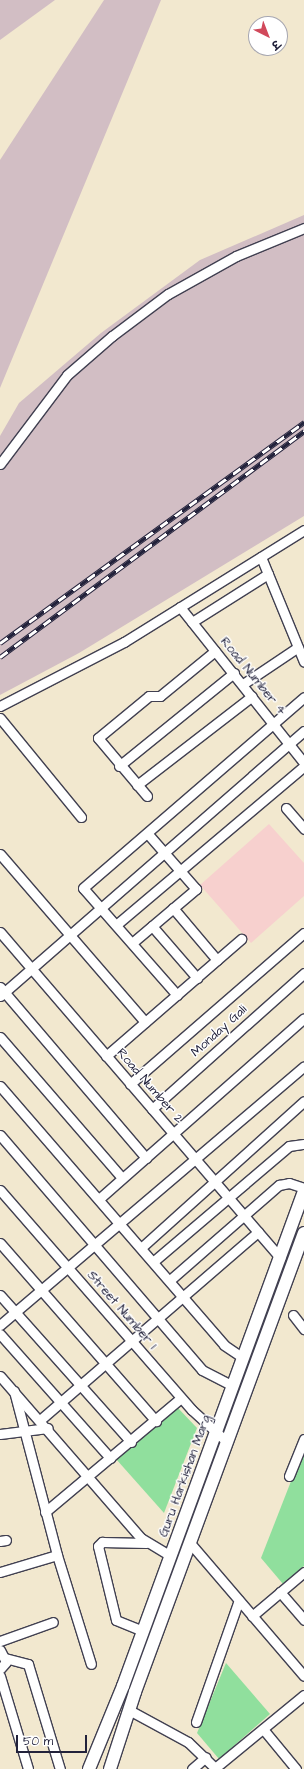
<!DOCTYPE html>
<html>
<head>
<meta charset="utf-8">
<style>
	body { margin:0 }
	#map { position:relative; width:304px; height:1769px; overflow:hidden; background:#f2e8cf; font-family:"Architects Daughter","Playpen Sans Deva",sans-serif }
	div>[style] { position:absolute }
	[style*='--x'] { left:calc(var(--x)*1px); top:calc(var(--y)*1px); width:calc(var(--w)*1px); rotate:calc(var(--a)*1deg) }
	.built>* { inset:0; background:#f7d0ce }
	.industrial>* { inset:0; background:#d2bec4 }
	.green>* { inset:0; background:#90df9d }
	.roads { filter:drop-shadow(1px 0 #414051) drop-shadow(-1px 0 #414051) drop-shadow(0 1px #414051) drop-shadow(0 -1px #414051) }
	.minor>* { height:9px; margin:-4.5px; padding:0 4.5px; transform-origin:4.5px; border-radius:4.5px; background:#fff }
	.major>* { height:12px; margin:-6px; padding:0 6px; transform-origin:6px; border-radius:6px; background:#fff }
	.rail>* { height:4.5px; margin-top:-2.25px; transform-origin:0; background:repeating-linear-gradient(90deg,#fff 0 9px,#22223b 0 18px); box-sizing:border-box; border-block:1px solid #22223b }
	span { translate:-50% -50%; white-space:nowrap; text-align:center; line-height:1.15; -webkit-text-stroke:3px #fff; paint-order:stroke }
	.street-label { font-size:13px; color:#22223b }
	.north { position:absolute; left:248px; top:16px; width:40px; height:40px; box-sizing:border-box; background:#fff; border:1px solid #a7a7b1; border-radius:50%; rotate:138deg; font-size:11px; font-weight:700; line-height:16px; text-align:center; color:#22223b }
	.north::after { content:''; display:block; margin:auto; width:14px; height:18px; background:#d1495b; clip-path:polygon(50% 0,100% 100%,50% 72%,0 100%) }
	.scale { position:absolute; left:16px; top:1735px; width:71px; height:18px; box-sizing:border-box; border:2px solid #22223b; border-top:0; padding-left:5px; font-size:12px; line-height:14px; white-space:nowrap; color:#22223b; -webkit-text-stroke:3px #fff; paint-order:stroke }
</style>
</head>
<body>
<div id="map">
	<div class="built">
		<div style="clip-path:polygon(269px 824px,304px 863px,304px 896px,251px 943px,200px 885px)"></div>
	</div>
	<div class="industrial">
		<div style="clip-path:polygon(0 0,55px 0,0 40px)"></div>
		<div style="clip-path:polygon(104px 0,161px 0,0 388px,0 160px)"></div>
		<div style="clip-path:polygon(304px 215px,304px 516px,79px 653px,0 695px,0 436px,19px 403px,101px 333px,200px 260px)"></div>
	</div>
	<div class="green">
		<div style="clip-path:polygon(177px 1407px,197px 1428px,164px 1513px,116px 1459px)"></div>
		<div style="clip-path:polygon(304px 1448px,304px 1566px,283px 1584px,261px 1558px)"></div>
		<div style="clip-path:polygon(226px 1663px,270px 1714px,219px 1759px,197px 1733px)"></div>
	</div>
	<div class="roads">
		<div class="minor">
			<div style="--x:0;--y:464;--w:111;--a:-53"></div>
			<div style="--x:67;--y:375;--w:60;--a:-40.9"></div>
			<div style="--x:112;--y:336;--w:70;--a:-36.9"></div>
			<div style="--x:168;--y:294;--w:78;--a:-29.2"></div>
			<div style="--x:236;--y:256;--w:74;--a:-22.4"></div>
			<div style="--x:261;--y:557;--w:113;--a:67.7"></div>
			<div style="--x:180;--y:607;--w:199;--a:51.5"></div>
			<div style="--x:192;--y:622;--w:90;--a:-32.3"></div>
			<div style="--x:243;--y:684;--w:66;--a:-33.9"></div>
			<div style="--x:0;--y:706;--w:140;--a:-27.3"></div>
			<div style="--x:124;--y:642;--w:212;--a:-31.9"></div>
			<div style="--x:0;--y:718;--w:128;--a:50.7"></div>
			<div style="--x:119;--y:766;--w:148;--a:-39"></div>
			<div style="--x:137;--y:785;--w:145;--a:-37.7"></div>
			<div style="--x:147;--y:796;--w:76;--a:-130.2"></div>
			<div style="--x:98;--y:738;--w:66;--a:-39.5"></div>
			<div style="--x:149;--y:696;--w:11;--a:0"></div>
			<div style="--x:160;--y:696;--w:71;--a:-39.3"></div>
			<div style="--x:286;--y:808;--w:28;--a:49"></div>
			<div style="--x:0;--y:854;--w:222;--a:49.2"></div>
			<div style="--x:173;--y:908;--w:68;--a:49.8"></div>
			<div style="--x:116;--y:925;--w:246;--a:-40.2"></div>
			<div style="--x:152;--y:926;--w:69;--a:49.1"></div>
			<div style="--x:0;--y:932;--w:430;--a:49.3"></div>
			<div style="--x:132;--y:943;--w:84;--a:-40.2"></div>
			<div style="--x:196;--y:889;--w:74;--a:-131.2"></div>
			<div style="--x:0;--y:987;--w:225;--a:49.5"></div>
			<div style="--x:177;--y:995;--w:142;--a:-131.3"></div>
			<div style="--x:83;--y:888;--w:292;--a:-40.8"></div>
			<div style="--x:0;--y:996;--w:403;--a:-41.1"></div>
			<div style="--x:0;--y:1037;--w:186;--a:49.1"></div>
			<div style="--x:106;--y:1056;--w:179;--a:-40.9"></div>
			<div style="--x:130;--y:1084;--w:230;--a:-41"></div>
			<div style="--x:0;--y:1086;--w:342;--a:49.1"></div>
			<div style="--x:224;--y:1345;--w:23;--a:34"></div>
			<div style="--x:152;--y:1109;--w:204;--a:-41.8"></div>
			<div style="--x:0;--y:1135;--w:310;--a:49.3"></div>
			<div style="--x:202;--y:1370;--w:35;--a:27"></div>
			<div style="--x:0;--y:1190;--w:292;--a:48.9"></div>
			<div style="--x:192;--y:1410;--w:47;--a:42.4"></div>
			<div style="--x:99;--y:1199;--w:273;--a:-41.4"></div>
			<div style="--x:0;--y:1243;--w:237;--a:48.8"></div>
			<div style="--x:142;--y:1247;--w:218;--a:-42"></div>
			<div style="--x:154;--y:1261;--w:177;--a:-40.4"></div>
			<div style="--x:289;--y:1146;--w:15;--a:-8"></div>
			<div style="--x:170;--y:1280;--w:145;--a:-41.1"></div>
			<div style="--x:279;--y:1185;--w:10;--a:-11"></div>
			<div style="--x:289;--y:1183;--w:16;--a:18"></div>
			<div style="--x:0;--y:1295;--w:197;--a:48.3"></div>
			<div style="--x:293;--y:1315;--w:18;--a:52"></div>
			<div style="--x:0;--y:1325;--w:399;--a:-40.4"></div>
			<div style="--x:0;--y:1334;--w:166;--a:48.4"></div>
			<div style="--x:0;--y:1376;--w:215;--a:49"></div>
			<div style="--x:141;--y:1538;--w:35;--a:31"></div>
			<div style="--x:14;--y:1391;--w:170;--a:75.3"></div>
			<div style="--x:57;--y:1555;--w:114;--a:72.7"></div>
			<div style="--x:40;--y:1420;--w:288;--a:-40.8"></div>
			<div style="--x:0;--y:1434;--w:48;--a:-7.1"></div>
			<div style="--x:289;--y:1476;--w:40;--a:-68"></div>
			<div style="--x:45;--y:1512;--w:177;--a:-40"></div>
			<div style="--x:0;--y:1541;--w:6;--a:-9"></div>
			<div style="--x:190;--y:1543;--w:175;--a:49.4"></div>
			<div style="--x:0;--y:1572;--w:59;--a:-16.6"></div>
			<div style="--x:280;--y:1592;--w:37;--a:49"></div>
			<div style="--x:252;--y:1616;--w:68;--a:-40.2"></div>
			<div style="--x:143;--y:1631;--w:29;--a:-158"></div>
			<div style="--x:116;--y:1620;--w:76;--a:-103.7"></div>
			<div style="--x:98;--y:1546;--w:6;--a:-45"></div>
			<div style="--x:102;--y:1542;--w:44;--a:1.3"></div>
			<div style="--x:0;--y:1641;--w:56;--a:-19.7"></div>
			<div style="--x:0;--y:1650;--w:13;--a:63"></div>
			<div style="--x:6;--y:1662;--w:9;--a:131"></div>
			<div style="--x:5;--y:1658;--w:24;--a:15"></div>
			<div style="--x:28;--y:1664;--w:110;--a:73.1"></div>
			<div style="--x:0;--y:1676;--w:97;--a:73.2"></div>
			<div style="--x:129;--y:1710;--w:67;--a:28.5"></div>
			<div style="--x:188;--y:1742;--w:39;--a:44"></div>
			<div style="--x:196;--y:1722;--w:129;--a:-70.6"></div>
			<div style="--x:263;--y:1729;--w:52;--a:50.5"></div>
			<div style="--x:215;--y:1768;--w:115;--a:-39.4"></div>
			<div style="--x:192;--y:1769;--w:18;--a:-41"></div>
		</div>
		<div class="major">
			<div style="--x:89;--y:1769;--w:90;--a:-67.7"></div>
			<div style="--x:123;--y:1686;--w:527;--a:-69.91"></div>
			<div style="--x:110;--y:1769;--w:81;--a:-72"></div>
			<div style="--x:135;--y:1692;--w:489;--a:-69.8"></div>
		</div>
	</div>
	<div class="rail">
		<div style="--x:0;--y:643;--w:376;--a:-36"></div>
		<div style="--x:0;--y:657;--w:379;--a:-36.6"></div>
	</div>
	<div class="street-label">
		<span style="left:253px;top:676px;rotate:51deg">Road Number 4</span>
		<span style="left:219px;top:1031px;rotate:-42deg">Monday Gali</span>
		<span style="left:150px;top:1086px;rotate:49deg">Road Number 2</span>
		<span style="left:122px;top:1310px;rotate:49deg">Street Number 1</span>
		<span style="left:185px;top:1476px;rotate:-70deg">Guru Harkishan Marg</span>
	</div>
	<div class="north">उ</div>
	<div class="scale">50 m</div>
</div>
</body>
</html>
